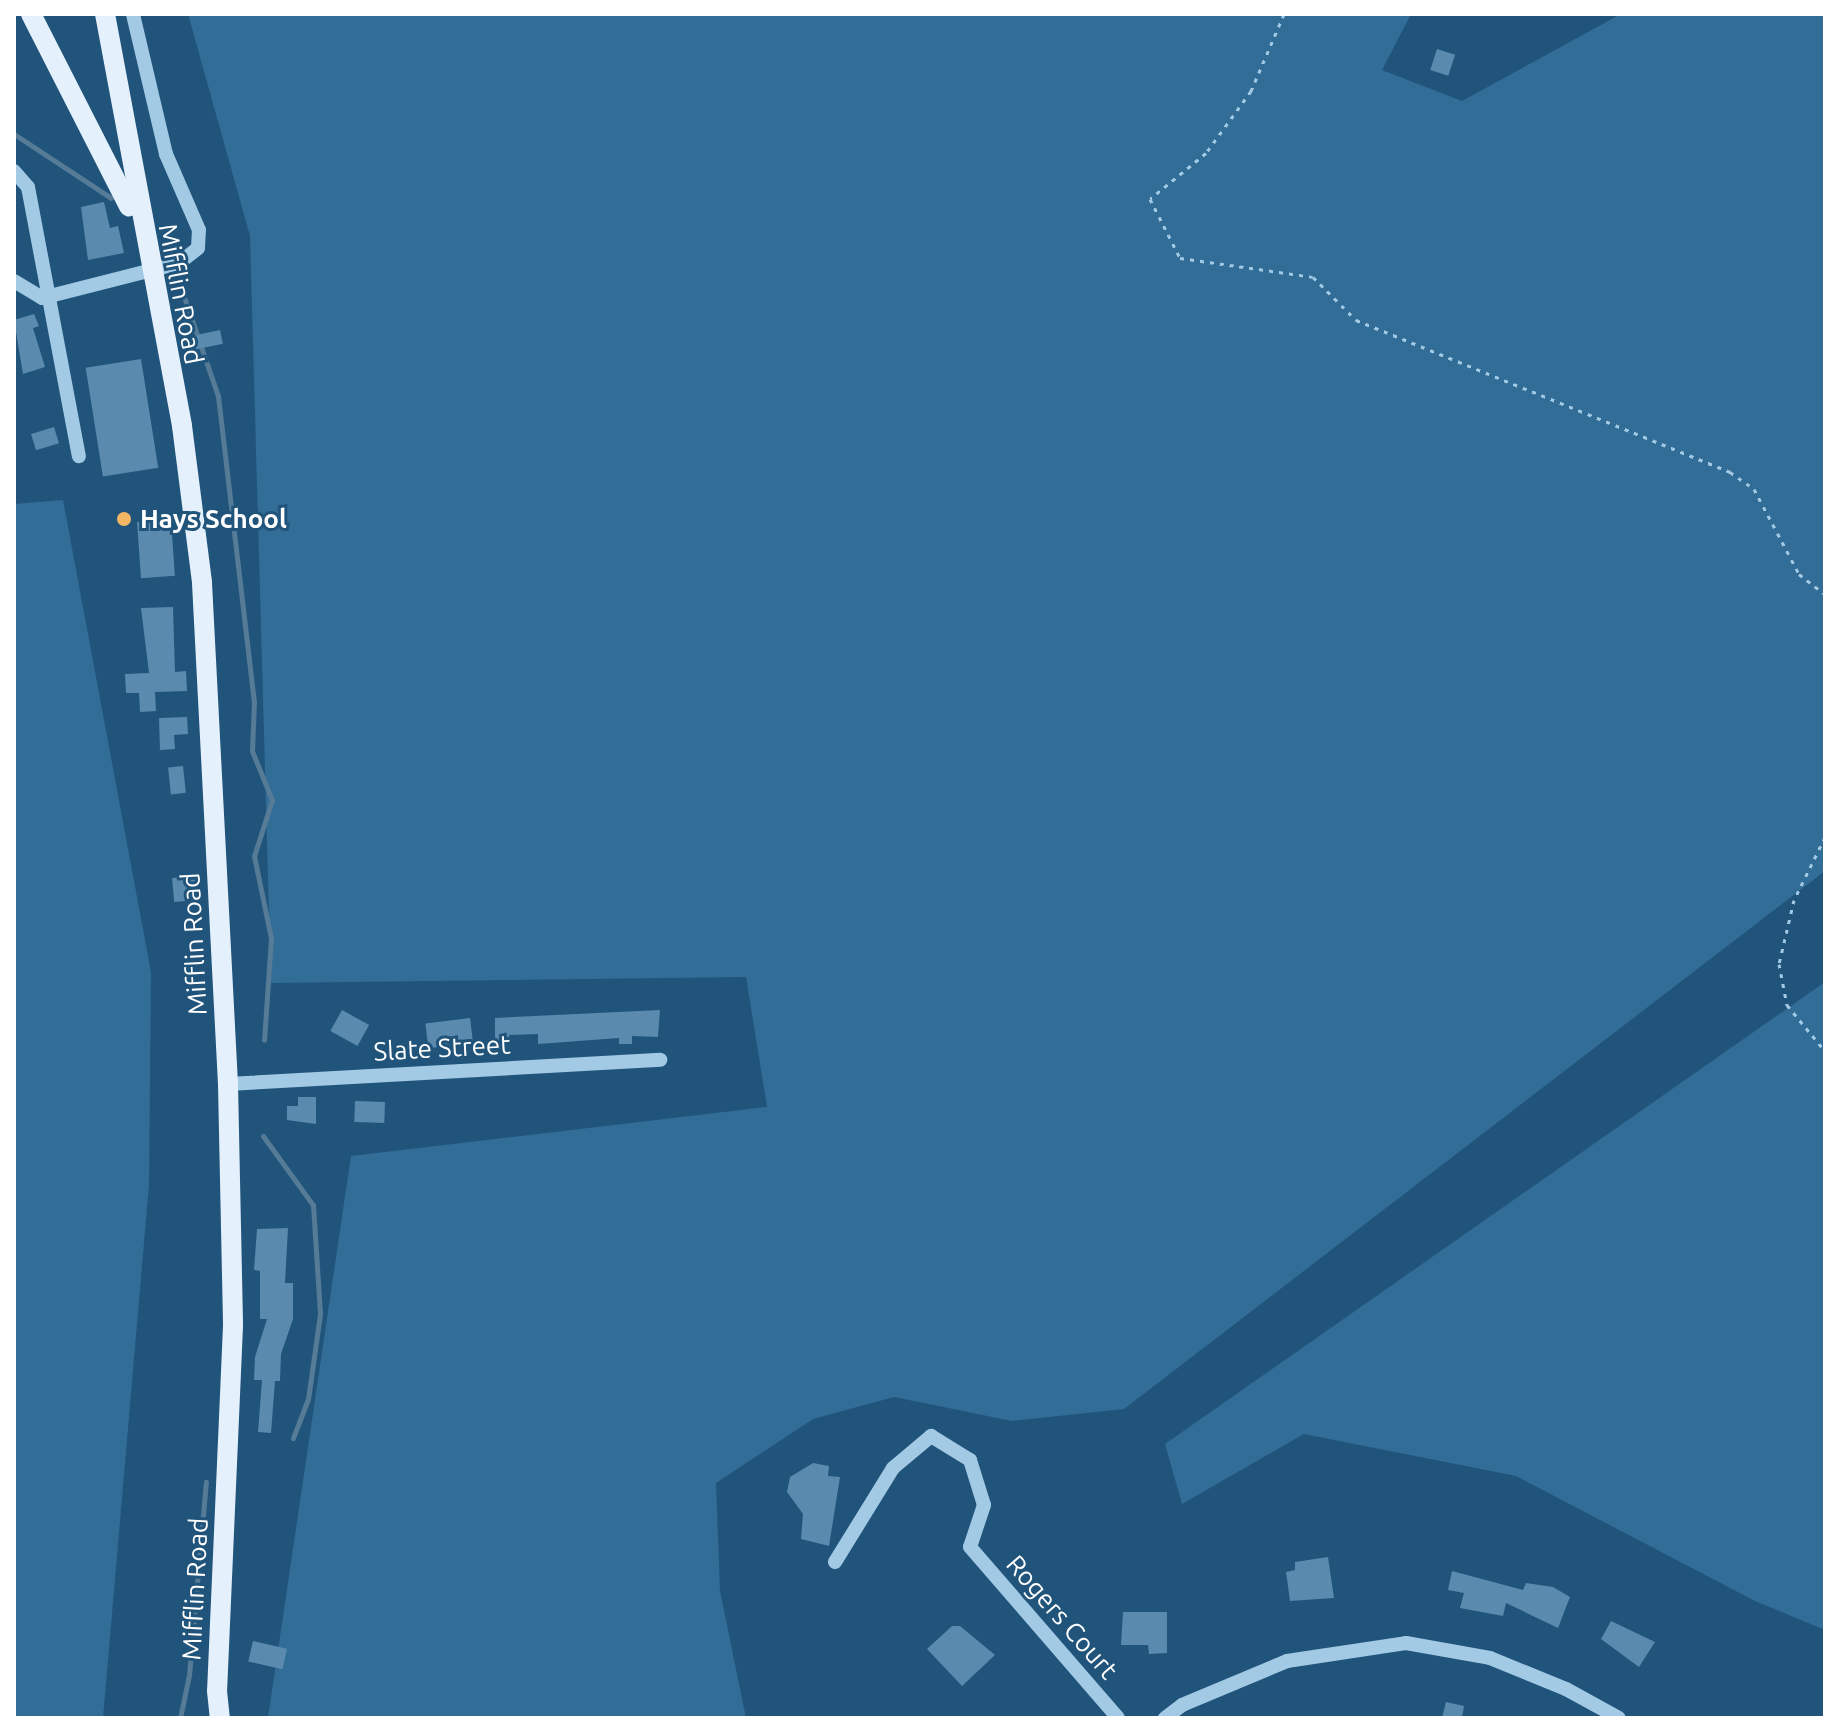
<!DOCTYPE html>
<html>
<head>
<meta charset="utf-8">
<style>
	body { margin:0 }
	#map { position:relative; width:1839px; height:1732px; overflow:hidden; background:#21547b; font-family:Ubuntu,sans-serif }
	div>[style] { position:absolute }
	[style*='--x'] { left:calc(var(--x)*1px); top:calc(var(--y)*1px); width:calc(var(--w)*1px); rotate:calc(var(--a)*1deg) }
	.green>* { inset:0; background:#316d97 }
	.stream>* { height:5px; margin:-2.5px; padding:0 2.5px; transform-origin:2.5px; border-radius:2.5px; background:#557b97 }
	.building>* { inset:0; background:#5a8aad; transform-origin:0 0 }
	.path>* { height:3px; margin-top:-1.5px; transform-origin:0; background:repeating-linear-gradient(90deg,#a3cae5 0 4px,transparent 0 10px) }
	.minor>* { height:14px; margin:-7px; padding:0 7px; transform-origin:7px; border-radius:7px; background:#a3cae5 }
	.major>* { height:20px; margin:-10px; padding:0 10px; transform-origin:10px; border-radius:10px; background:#e4f1fd }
	.dots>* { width:22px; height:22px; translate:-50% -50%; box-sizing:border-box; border:4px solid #21547b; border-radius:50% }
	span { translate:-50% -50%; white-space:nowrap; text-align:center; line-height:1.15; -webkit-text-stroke:6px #21547b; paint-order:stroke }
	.street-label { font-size:26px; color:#fff }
	.poi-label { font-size:26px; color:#fff; font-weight:700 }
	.left { translate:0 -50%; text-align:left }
	.frame { position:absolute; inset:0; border:16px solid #fff; pointer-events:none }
</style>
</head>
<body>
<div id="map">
	<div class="green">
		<div style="clip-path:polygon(188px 14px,1411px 14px,1382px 70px,1462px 101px,1621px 14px,1825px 14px,1825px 871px,1124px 1409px,1012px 1421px,894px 1397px,813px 1419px,716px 1483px,720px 1591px,746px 1718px,268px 1718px,351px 1156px,767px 1107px,746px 977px,271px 983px,250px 236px)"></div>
		<div style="clip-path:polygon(63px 500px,151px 972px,149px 1185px,103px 1718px,14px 1718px,14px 504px)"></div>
		<div style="clip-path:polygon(1825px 982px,1825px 1630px,1755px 1601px,1516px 1476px,1304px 1434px,1182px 1504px,1165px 1444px)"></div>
	</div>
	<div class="stream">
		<div style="--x:14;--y:134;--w:116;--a:33.4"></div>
		<div style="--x:183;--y:294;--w:108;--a:71.1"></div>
		<div style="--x:218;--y:396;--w:307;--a:83.3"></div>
		<div style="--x:254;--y:701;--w:50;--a:92.3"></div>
		<div style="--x:252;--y:751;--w:53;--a:67.8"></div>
		<div style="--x:272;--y:800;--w:59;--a:107.8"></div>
		<div style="--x:254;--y:856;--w:84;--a:78.3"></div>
		<div style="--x:271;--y:938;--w:102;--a:93.9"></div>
		<div style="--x:263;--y:1136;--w:85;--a:54.1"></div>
		<div style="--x:313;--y:1205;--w:109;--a:86.3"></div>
		<div style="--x:320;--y:1314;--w:86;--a:98"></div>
		<div style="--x:308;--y:1399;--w:42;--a:111"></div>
		<div style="--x:180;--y:1718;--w:44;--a:-78.2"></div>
		<div style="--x:189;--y:1675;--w:194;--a:-85"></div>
	</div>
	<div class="building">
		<div style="left:1437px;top:49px;width:19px;height:22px;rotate:18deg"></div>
		<div style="clip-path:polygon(104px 202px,110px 228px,118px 226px,124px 253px,88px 260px,81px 207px)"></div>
		<div style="clip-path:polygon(34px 314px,39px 326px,33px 328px,45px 367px,23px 374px,14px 320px)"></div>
		<div style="left:220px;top:330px;width:14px;height:28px;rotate:78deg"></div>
		<div style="left:141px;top:359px;width:110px;height:56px;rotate:81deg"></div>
		<div style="left:54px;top:427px;width:17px;height:24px;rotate:73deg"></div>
		<div style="left:171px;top:520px;width:56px;height:34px;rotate:86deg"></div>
		<div style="clip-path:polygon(173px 607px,175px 672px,186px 671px,187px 691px,155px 692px,156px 711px,140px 712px,139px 693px,126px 693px,125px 674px,149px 673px,141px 608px)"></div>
		<div style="clip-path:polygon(187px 717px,188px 734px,174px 735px,175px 749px,160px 750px,159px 718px)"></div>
		<div style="left:183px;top:766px;width:27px;height:15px;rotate:84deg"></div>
		<div style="left:195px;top:876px;width:24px;height:23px;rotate:85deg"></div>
		<div style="left:342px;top:1010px;width:31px;height:24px;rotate:29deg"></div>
		<div style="clip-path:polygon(660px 1010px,658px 1037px,632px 1036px,632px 1044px,619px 1044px,619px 1038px,538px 1044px,538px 1034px,509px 1035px,509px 1043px,495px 1043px,495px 1018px)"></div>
		<div style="left:470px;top:1018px;width:25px;height:45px;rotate:83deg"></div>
		<div style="clip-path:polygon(298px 1097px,316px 1097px,316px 1124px,287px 1120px,287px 1106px,298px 1106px)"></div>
		<div style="left:355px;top:1101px;width:30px;height:21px;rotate:2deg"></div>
		<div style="clip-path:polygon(288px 1228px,285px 1283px,293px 1283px,293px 1319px,281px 1354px,280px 1381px,275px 1381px,271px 1433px,258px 1432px,262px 1380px,254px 1380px,255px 1357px,267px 1319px,260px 1319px,260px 1271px,254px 1270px,257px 1229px)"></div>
		<div style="clip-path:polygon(813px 1463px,829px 1466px,828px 1476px,840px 1477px,829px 1546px,801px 1539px,803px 1514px,787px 1492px,790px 1477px)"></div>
		<div style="clip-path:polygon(1328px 1557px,1334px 1598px,1290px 1601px,1286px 1572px,1295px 1570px,1295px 1562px)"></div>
		<div style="clip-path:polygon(1452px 1571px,1523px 1590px,1526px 1583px,1553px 1587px,1570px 1597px,1558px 1628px,1506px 1603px,1503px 1616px,1460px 1608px,1464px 1593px,1448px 1590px)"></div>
		<div style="clip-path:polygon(1123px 1612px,1167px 1612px,1167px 1653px,1149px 1654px,1148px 1645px,1121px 1645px)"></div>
		<div style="clip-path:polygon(1611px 1621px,1655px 1642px,1639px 1667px,1601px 1639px)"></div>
		<div style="clip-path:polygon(952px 1626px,960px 1626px,995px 1655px,962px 1686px,927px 1649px)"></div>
		<div style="left:253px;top:1641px;width:35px;height:21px;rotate:13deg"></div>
		<div style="clip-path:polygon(1446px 1702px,1464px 1706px,1462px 1718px,1442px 1718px)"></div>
	</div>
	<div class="path">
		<div style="--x:1284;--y:14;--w:84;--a:113.2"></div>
		<div style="--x:1251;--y:91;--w:77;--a:126"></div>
		<div style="--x:1206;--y:153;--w:72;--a:140.6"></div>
		<div style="--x:1150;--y:199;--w:66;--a:63"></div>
		<div style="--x:1180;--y:258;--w:134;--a:8.1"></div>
		<div style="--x:1313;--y:277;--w:61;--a:45"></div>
		<div style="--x:1356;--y:320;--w:404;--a:22.1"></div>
		<div style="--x:1730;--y:472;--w:29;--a:35"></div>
		<div style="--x:1754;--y:489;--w:96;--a:62.1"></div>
		<div style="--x:1799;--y:574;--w:33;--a:38"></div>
		<div style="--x:1825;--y:837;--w:70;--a:116.2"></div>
		<div style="--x:1794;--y:900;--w:66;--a:103.2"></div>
		<div style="--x:1779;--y:964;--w:42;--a:79"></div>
		<div style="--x:1787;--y:1005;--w:60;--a:50.4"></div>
	</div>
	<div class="minor">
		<div style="--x:14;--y:171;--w:21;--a:49"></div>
		<div style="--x:28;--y:187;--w:274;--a:79.3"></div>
		<div style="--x:14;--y:281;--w:33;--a:31"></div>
		<div style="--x:42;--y:298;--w:141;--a:-14.3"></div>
		<div style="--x:179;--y:263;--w:24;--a:-38"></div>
		<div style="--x:198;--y:248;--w:18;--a:-87"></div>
		<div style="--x:199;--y:230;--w:83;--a:-113.5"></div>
		<div style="--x:166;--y:154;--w:144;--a:-103.3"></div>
		<div style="--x:228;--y:1084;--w:433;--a:-3.2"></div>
		<div style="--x:835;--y:1562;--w:110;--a:-58.3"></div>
		<div style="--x:893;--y:1468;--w:50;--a:-40.1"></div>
		<div style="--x:931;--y:1436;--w:46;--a:31.6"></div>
		<div style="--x:970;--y:1460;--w:47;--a:72.7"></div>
		<div style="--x:984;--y:1505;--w:44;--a:108.4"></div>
		<div style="--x:970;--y:1547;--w:226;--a:49.1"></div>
		<div style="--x:1165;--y:1718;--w:21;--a:-37"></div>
		<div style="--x:1182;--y:1705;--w:114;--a:-22.7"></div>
		<div style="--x:1287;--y:1661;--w:120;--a:-8.6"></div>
		<div style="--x:1406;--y:1643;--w:85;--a:10.1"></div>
		<div style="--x:1490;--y:1658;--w:82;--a:22.2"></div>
		<div style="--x:1566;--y:1689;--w:60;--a:28.7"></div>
	</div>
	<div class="major">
		<div style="--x:31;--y:14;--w:216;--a:63"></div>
		<div style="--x:105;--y:14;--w:419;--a:79.4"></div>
		<div style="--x:182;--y:426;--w:158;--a:82.7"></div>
		<div style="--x:202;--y:583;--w:502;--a:87.03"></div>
		<div style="--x:228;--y:1084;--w:242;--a:88.8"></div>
		<div style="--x:233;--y:1326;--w:365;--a:92.5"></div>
		<div style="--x:217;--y:1691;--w:27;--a:84"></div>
	</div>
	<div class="dots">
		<div style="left:124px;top:519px;background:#f2b665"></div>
	</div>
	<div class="street-label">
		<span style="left:181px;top:294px;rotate:79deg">Mifflin Road</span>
		<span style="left:194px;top:944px;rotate:-93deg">Mifflin Road</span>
		<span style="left:442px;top:1048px;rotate:-3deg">Slate Street</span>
		<span style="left:195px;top:1589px;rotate:-87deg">Mifflin Road</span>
		<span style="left:1062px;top:1617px;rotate:49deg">Rogers Court</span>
	</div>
	<div class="poi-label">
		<span class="left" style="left:140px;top:519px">Hays School</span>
	</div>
	<div class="frame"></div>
</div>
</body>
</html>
